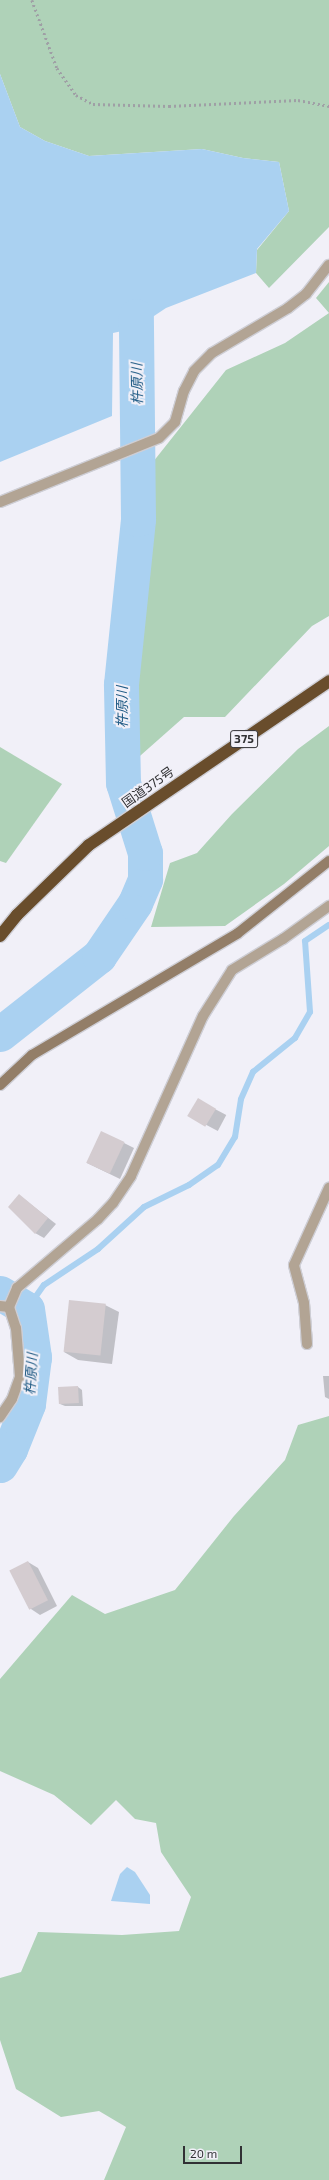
<!DOCTYPE html>
<html>
<head>
<meta charset="utf-8">
<style>
	body { margin:0 }
	#map { position:relative; width:329px; height:2180px; overflow:hidden; background:#f1f0f8; font-family:"Exo 2","Noto Sans JP",sans-serif }
	div>[style] { position:absolute }
	[style*='--x'] { left:calc(var(--x)*1px); top:calc(var(--y)*1px); width:calc(var(--w)*1px); rotate:calc(var(--a)*1deg) }
	.green>* { inset:0; background:#afd2b8 }
	.water>* { inset:0; background:#aad1f1 }
	.shadow>* { inset:0; background:#0003; transform-origin:0 0 }
	.stream>* { height:6px; margin:-3px; padding:0 3px; transform-origin:3px; border-radius:3px; background:#aad1f1 }
	.river>* { height:35px; margin:-17.5px; padding:0 17.5px; transform-origin:17.5px; border-radius:17.5px; background:#aad1f1 }
	.building>* { inset:0; background:#d4ccd0; transform-origin:0 0 }
	.path>* { height:2.5px; margin-top:-1.25px; transform-origin:0; background:repeating-linear-gradient(90deg,#9f9fa5 0 2px,transparent 0 5px) }
	.roads { filter:drop-shadow(1px 0 #ceced5) drop-shadow(-1px 0 #ceced5) drop-shadow(0 1px #ceced5) drop-shadow(0 -1px #ceced5) }
	.street>* { height:10px; margin:-5px; padding:0 5px; transform-origin:5px; border-radius:5px; background:#b2a494 }
	.secondary>* { height:10px; margin:-5px; padding:0 5px; transform-origin:5px; border-radius:5px; background:#937e68 }
	.highway>* { height:12px; margin:-6px; padding:0 6px; transform-origin:6px; border-radius:6px; background:#694d2c }
	span { translate:-50% -50%; white-space:nowrap; text-align:center; line-height:1.15; -webkit-text-stroke:4px #f1f0f8; paint-order:stroke }
	.shield-label span { padding:1px 3px; background:#f1f0f8; border:1px solid; border-radius:3px; -webkit-text-stroke-width:0 }
	.shield-label { font-size:12px; color:#313134; font-weight:700 }
	.street-label { font-size:13px; color:#313134 }
	.water-label { font-size:14px; color:#205b85; font-style:italic }
	.scale { position:absolute; left:183px; top:2146px; width:59px; height:18px; box-sizing:border-box; border:2px solid #313134; border-top:0; padding-left:5px; font-size:12px; line-height:14px; white-space:nowrap; color:#313134; -webkit-text-stroke:3px #f1f0f8; paint-order:stroke }
</style>
</head>
<body>
<div id="map">
	<div class="green">
		<div style="clip-path:polygon(0 0,329px 0,329px 227px,269px 288px,256px 273px,257px 250px,289px 211px,279px 162px,243px 158px,202px 149px,89px 156px,45px 141px,20px 127px,0 74px)"></div>
		<div style="clip-path:polygon(329px 282px,329px 616px,312px 626px,225px 717px,184px 717px,132px 763px,133px 677px,149px 467px,226px 370px,285px 343px,329px 313px,316px 298px)"></div>
		<div style="clip-path:polygon(329px 726px,329px 846px,284px 884px,225px 926px,151px 927px,170px 863px,197px 853px,232px 814px,298px 749px)"></div>
		<div style="clip-path:polygon(0 747px,62px 784px,6px 863px,0 861px)"></div>
		<div style="clip-path:polygon(329px 1416px,329px 2180px,104px 2180px,126px 2127px,99px 2111px,61px 2117px,16px 2089px,0 2040px,0 1978px,21px 1972px,38px 1932px,122px 1935px,179px 1931px,191px 1897px,161px 1852px,156px 1823px,135px 1819px,116px 1800px,91px 1825px,54px 1795px,0 1771px,0 1679px,72px 1595px,105px 1614px,175px 1590px,234px 1516px,285px 1460px,298px 1425px)"></div>
	</div>
	<div class="water">
		<div style="clip-path:polygon(0 74px,20px 127px,45px 141px,89px 156px,202px 149px,243px 158px,279px 162px,289px 211px,257px 249px,256px 273px,166px 308px,136px 328px,113px 333px,112px 416px,0 462px)"></div>
		<div style="clip-path:polygon(127px 1867px,135px 1872px,150px 1895px,150px 1904px,111px 1901px,120px 1874px)"></div>
	</div>
	<div class="shadow">
		<div style="left:198px;top:1100px;width:32px;height:18px;rotate:28deg"></div>
		<div style="clip-path:polygon(124px 1143px,134px 1148px,120px 1179px,87px 1163px)"></div>
		<div style="clip-path:polygon(19px 1195px,56px 1224px,44px 1238px,35px 1233px)"></div>
		<div style="clip-path:polygon(105px 1305px,119px 1312px,112px 1364px,78px 1360px,64px 1352px)"></div>
		<div style="clip-path:polygon(323px 1376px,329px 1376px,329px 1399px,325px 1397px)"></div>
		<div style="clip-path:polygon(78px 1387px,82px 1390px,83px 1406px,65px 1406px,60px 1404px)"></div>
		<div style="clip-path:polygon(28px 1562px,38px 1568px,57px 1606px,40px 1615px,31px 1609px)"></div>
	</div>
	<div class="stream">
		<div style="--x:27;--y:1309;--w:29;--a:-55"></div>
		<div style="--x:44;--y:1285;--w:65;--a:-33.7"></div>
		<div style="--x:98;--y:1249;--w:62;--a:-42.4"></div>
		<div style="--x:144;--y:1207;--w:50;--a:-26.1"></div>
		<div style="--x:189;--y:1185;--w:35;--a:-35"></div>
		<div style="--x:218;--y:1165;--w:33;--a:-59"></div>
		<div style="--x:235;--y:1137;--w:38;--a:-81"></div>
		<div style="--x:241;--y:1099;--w:30;--a:-66"></div>
		<div style="--x:253;--y:1072;--w:54;--a:-39"></div>
		<div style="--x:295;--y:1038;--w:30;--a:-60"></div>
		<div style="--x:310;--y:1012;--w:71;--a:-94"></div>
		<div style="--x:305;--y:941;--w:29;--a:-34"></div>
	</div>
	<div class="river">
		<div style="--x:0;--y:1034;--w:126;--a:-38.2"></div>
		<div style="--x:99;--y:956;--w:64;--a:-55.8"></div>
		<div style="--x:135;--y:903;--w:26;--a:-67"></div>
		<div style="--x:145;--y:879;--w:26;--a:-90"></div>
		<div style="--x:145;--y:853;--w:73;--a:-107.4"></div>
		<div style="--x:123;--y:783;--w:99;--a:-91.2"></div>
		<div style="--x:121;--y:684;--w:166;--a:-84.1"></div>
		<div style="--x:138;--y:519;--w:203;--a:-90.6"></div>
		<div style="--x:0;--y:1293;--w:31;--a:31"></div>
		<div style="--x:27;--y:1309;--w:49;--a:81.7"></div>
		<div style="--x:34;--y:1357;--w:47;--a:97.3"></div>
		<div style="--x:28;--y:1404;--w:48;--a:111.8"></div>
		<div style="--x:10;--y:1449;--w:19;--a:122"></div>
	</div>
	<div class="building">
		<div style="left:198px;top:1098px;width:21px;height:21px;rotate:31deg"></div>
		<div style="left:101px;top:1131px;width:26px;height:35px;rotate:25deg"></div>
		<div style="clip-path:polygon(19px 1194px,48px 1218px,35px 1234px,8px 1207px)"></div>
		<div style="left:69px;top:1300px;width:37px;height:52px;rotate:6deg"></div>
		<div style="left:78px;top:1386px;width:17px;height:20px;rotate:87deg"></div>
		<div style="left:28px;top:1561px;width:44px;height:21px;rotate:63deg"></div>
	</div>
	<div class="path">
		<div style="--x:32;--y:0;--w:72;--a:69.8"></div>
		<div style="--x:57;--y:68;--w:33;--a:55"></div>
		<div style="--x:76;--y:95;--w:19;--a:28"></div>
		<div style="--x:93;--y:104;--w:76;--a:1.5"></div>
		<div style="--x:169;--y:106;--w:129;--a:-2.7"></div>
		<div style="--x:298;--y:100;--w:32;--a:11"></div>
	</div>
	<div class="roads">
		<div class="street">
			<div style="--x:0;--y:502;--w:171;--a:-21.9"></div>
			<div style="--x:159;--y:438;--w:23;--a:-45"></div>
			<div style="--x:175;--y:422;--w:32;--a:-74"></div>
			<div style="--x:184;--y:391;--w:22;--a:-63"></div>
			<div style="--x:194;--y:371;--w:25;--a:-45"></div>
			<div style="--x:212;--y:353;--w:88;--a:-30.6"></div>
			<div style="--x:288;--y:308;--w:23;--a:-38"></div>
			<div style="--x:306;--y:294;--w:37;--a:-52"></div>
			<div style="--x:0;--y:1306;--w:9;--a:6"></div>
			<div style="--x:9;--y:1307;--w:22;--a:72"></div>
			<div style="--x:16;--y:1328;--w:49;--a:85.3"></div>
			<div style="--x:20;--y:1377;--w:23;--a:110"></div>
			<div style="--x:12;--y:1399;--w:22;--a:124"></div>
			<div style="--x:9;--y:1307;--w:21;--a:-67"></div>
			<div style="--x:17;--y:1288;--w:106;--a:-40.4"></div>
			<div style="--x:98;--y:1219;--w:22;--a:-47"></div>
			<div style="--x:113;--y:1203;--w:32;--a:-56"></div>
			<div style="--x:131;--y:1176;--w:175;--a:-65.8"></div>
			<div style="--x:203;--y:1016;--w:54;--a:-57.8"></div>
			<div style="--x:232;--y:970;--w:60;--a:-31.3"></div>
			<div style="--x:283;--y:939;--w:57;--a:-35.7"></div>
			<div style="--x:307;--y:1344;--w:41;--a:-94.2"></div>
			<div style="--x:304;--y:1303;--w:39;--a:-105"></div>
			<div style="--x:294;--y:1265;--w:85;--a:-65.6"></div>
		</div>
		<div class="secondary">
			<div style="--x:0;--y:1085;--w:44;--a:-43.2"></div>
			<div style="--x:32;--y:1055;--w:239;--a:-30.6"></div>
			<div style="--x:238;--y:933;--w:116;--a:-38.4"></div>
		</div>
		<div class="highway">
			<div style="--x:0;--y:936;--w:27;--a:-51"></div>
			<div style="--x:17;--y:915;--w:100;--a:-44.2"></div>
			<div style="--x:89;--y:845;--w:291;--a:-34.3"></div>
		</div>
	</div>
	<div class="shield-label">
		<span style="left:244px;top:739px">375</span>
	</div>
	<div class="street-label">
		<span style="left:148px;top:787px;rotate:-35deg">国道375号</span>
	</div>
	<div class="water-label">
		<span style="left:137px;top:384px;rotate:-91deg">杵原川</span>
		<span style="left:122px;top:707px;rotate:-90deg">杵原川</span>
		<span style="left:31px;top:1374px;rotate:-86deg">杵原川</span>
	</div>
	<div class="scale">20 m</div>
</div>
</body>
</html>
